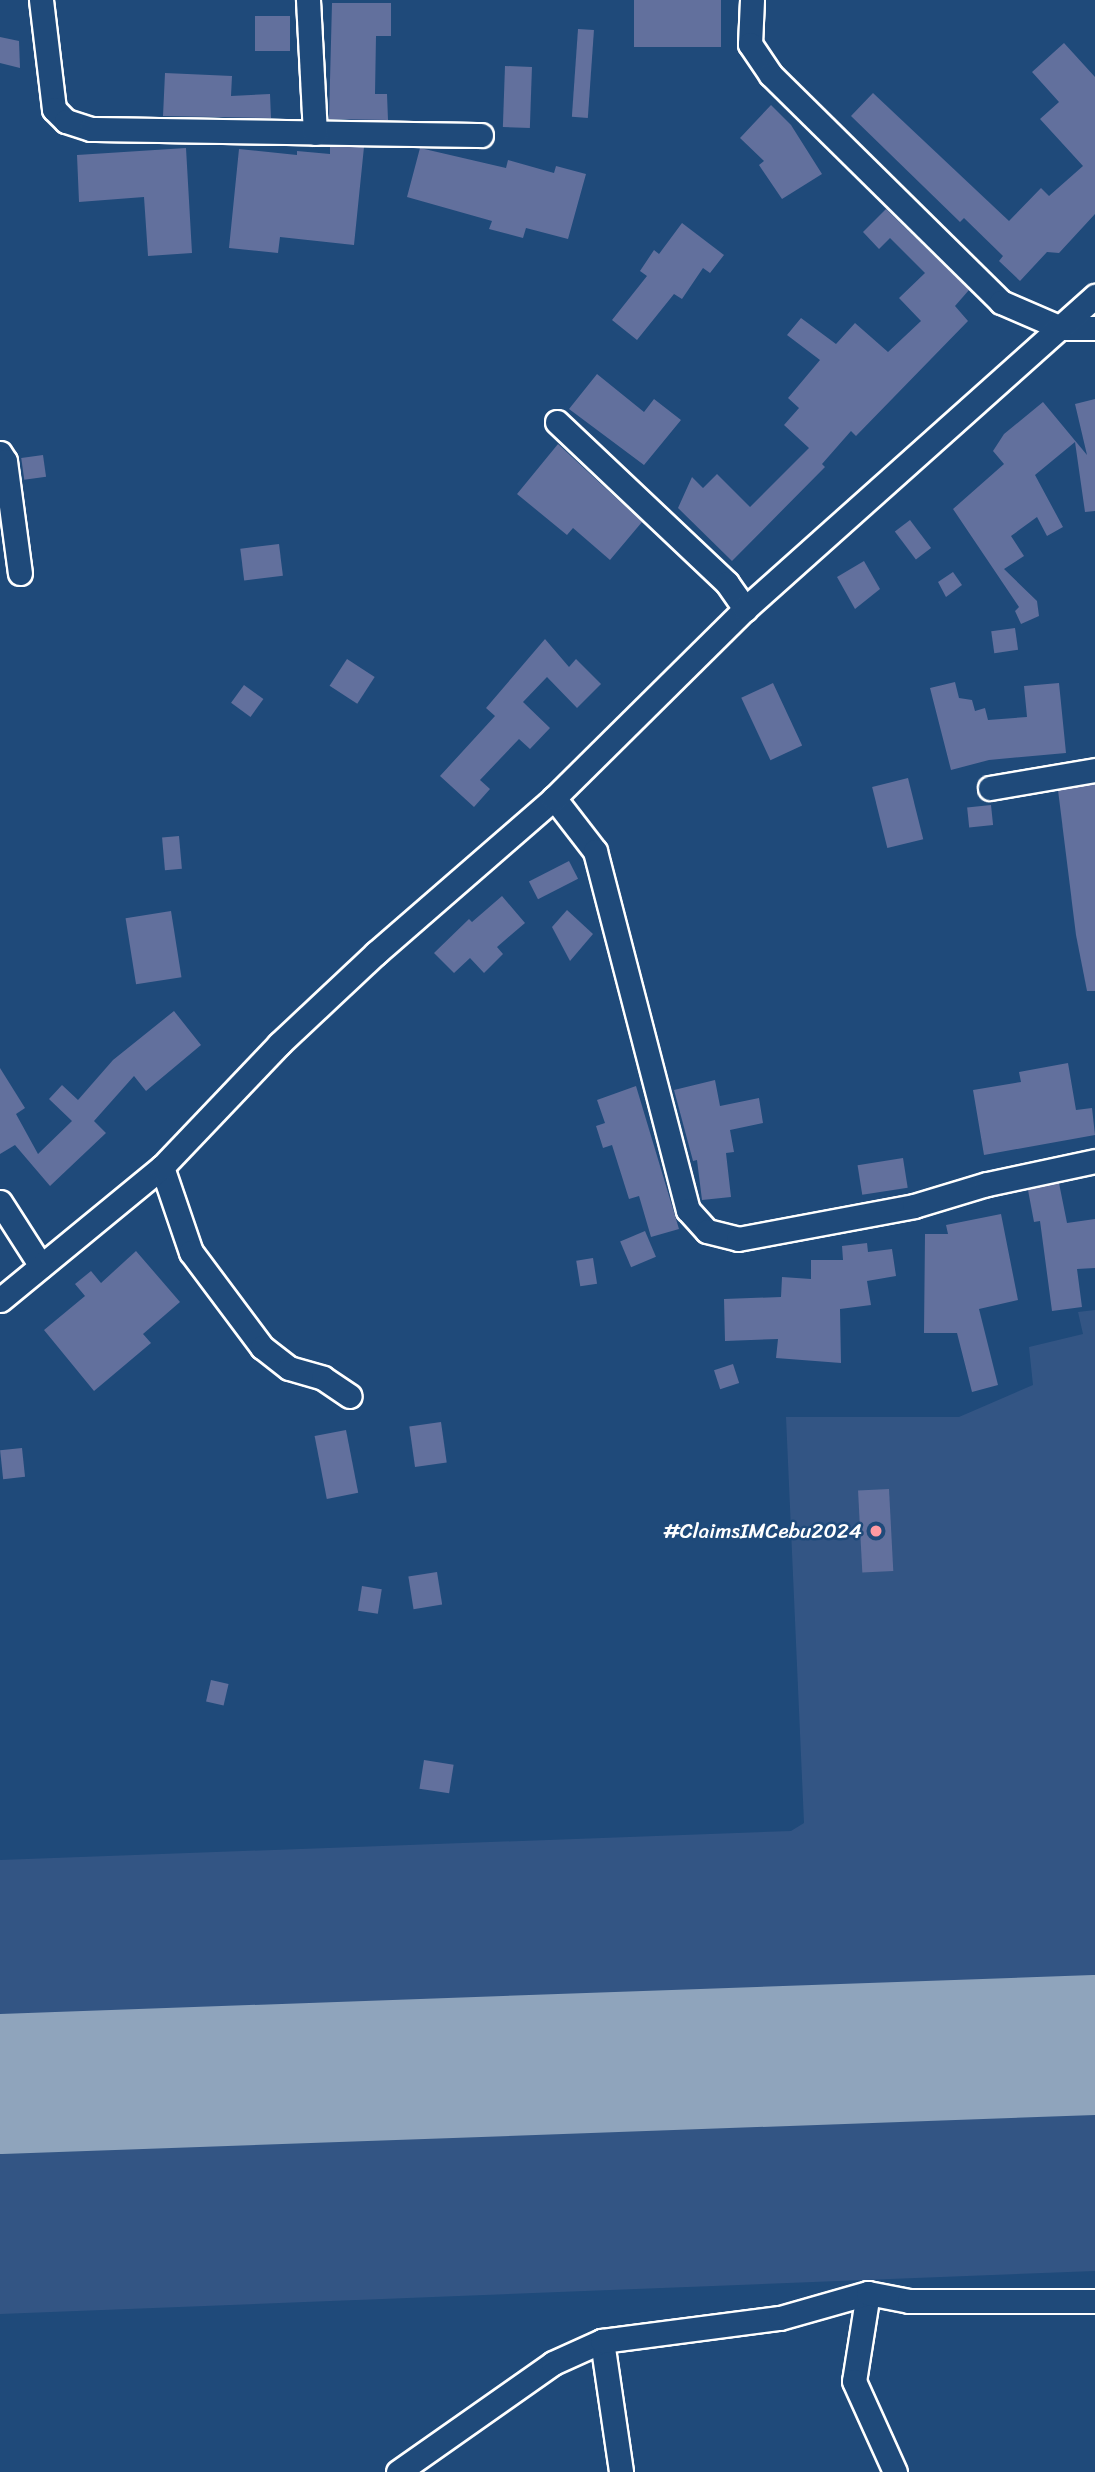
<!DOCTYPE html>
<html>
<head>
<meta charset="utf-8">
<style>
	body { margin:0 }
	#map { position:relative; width:1095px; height:2472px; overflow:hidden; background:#1f4a7a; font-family:Sriracha,sans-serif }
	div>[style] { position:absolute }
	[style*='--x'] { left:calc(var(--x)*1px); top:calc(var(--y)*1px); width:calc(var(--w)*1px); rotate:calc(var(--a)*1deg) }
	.built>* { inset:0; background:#335584 }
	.runway>* { height:140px; margin:-70px; padding:0 70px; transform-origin:70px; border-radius:70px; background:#8fa4bc }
	.building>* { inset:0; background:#62709d; transform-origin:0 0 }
	.roads { filter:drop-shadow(2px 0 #fff) drop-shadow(-2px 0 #fff) drop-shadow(0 2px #fff) drop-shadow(0 -2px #fff) }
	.minor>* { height:23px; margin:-11.5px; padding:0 11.5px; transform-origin:11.5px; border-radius:11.5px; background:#1f4a7a }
	.dots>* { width:19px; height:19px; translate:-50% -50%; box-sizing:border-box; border:4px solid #1f4a7a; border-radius:50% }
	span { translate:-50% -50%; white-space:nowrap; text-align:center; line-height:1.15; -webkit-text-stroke:5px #1f4a7a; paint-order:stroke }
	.poi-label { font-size:21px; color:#fff }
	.right { translate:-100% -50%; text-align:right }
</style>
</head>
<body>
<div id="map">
	<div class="built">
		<div style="clip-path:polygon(1095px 1310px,1095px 2271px,0 2314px,0 1860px,791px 1831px,804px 1823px,786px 1417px,959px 1417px,1033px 1385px,1029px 1347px,1083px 1334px,1078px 1312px)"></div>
	</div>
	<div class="runway">
		<div style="--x:0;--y:2084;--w:1096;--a:-2.04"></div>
	</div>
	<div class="building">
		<div style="left:634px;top:0;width:87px;height:47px"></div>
		<div style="clip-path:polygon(332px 3px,391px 3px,391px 36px,376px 36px,375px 94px,387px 94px,388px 120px,329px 119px)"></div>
		<div style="left:255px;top:16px;width:35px;height:35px"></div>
		<div style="left:578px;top:29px;width:16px;height:88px;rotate:4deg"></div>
		<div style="clip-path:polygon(0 37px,19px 41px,20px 68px,0 63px)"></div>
		<div style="clip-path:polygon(1064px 43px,1095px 77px,1095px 214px,1059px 253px,1047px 252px,1020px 281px,999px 261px,1003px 256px,964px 218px,960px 222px,851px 116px,873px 93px,1009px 221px,1041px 188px,1049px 196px,1083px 166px,1040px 119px,1059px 102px,1032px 72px)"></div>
		<div style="left:505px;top:66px;width:27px;height:61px;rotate:2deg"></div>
		<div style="clip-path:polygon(165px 73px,232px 76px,231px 96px,270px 94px,271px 118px,163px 116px)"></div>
		<div style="clip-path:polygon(771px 105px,791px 125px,822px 174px,782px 199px,759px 165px,764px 161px,740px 138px)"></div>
		<div style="clip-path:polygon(330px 147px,364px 147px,354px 245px,280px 237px,278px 253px,229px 248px,239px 149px,297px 155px,297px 151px,330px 154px)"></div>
		<div style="clip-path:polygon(186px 148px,192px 253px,148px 256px,144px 197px,79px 202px,77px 155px)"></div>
		<div style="clip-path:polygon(420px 148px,506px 168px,508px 160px,554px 173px,556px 166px,586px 174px,568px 239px,526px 228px,523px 238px,489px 229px,492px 221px,407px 197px)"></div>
		<div style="clip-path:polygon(886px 209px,969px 290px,955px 306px,968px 321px,856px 436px,851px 431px,822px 464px,825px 467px,732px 561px,678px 508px,692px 477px,703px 488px,717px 474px,750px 507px,809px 448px,784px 425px,799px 408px,788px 398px,820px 360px,787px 335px,801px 318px,836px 344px,855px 323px,888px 352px,921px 321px,899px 298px,925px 273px,890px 238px,879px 249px,863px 232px)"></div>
		<div style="clip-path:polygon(682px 223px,724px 255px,710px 273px,703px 268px,682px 299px,674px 294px,637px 340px,612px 320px,647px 276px,640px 271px,654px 250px,659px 254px)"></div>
		<div style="clip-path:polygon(597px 374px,644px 412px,654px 399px,681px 420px,644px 465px,569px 409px)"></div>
		<div style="clip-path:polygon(1095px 399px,1095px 511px,1085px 512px,1075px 442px,1035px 475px,1063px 527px,1047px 536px,1037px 517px,1011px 536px,1024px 556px,1004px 569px,1037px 601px,1039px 616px,1021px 624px,1015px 611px,1019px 607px,953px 509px,1004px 464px,993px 451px,1004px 434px,1043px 402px,1087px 455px,1075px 404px)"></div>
		<div style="clip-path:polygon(558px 444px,642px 522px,610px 560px,573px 528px,567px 535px,517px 494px)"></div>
		<div style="left:43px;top:455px;width:22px;height:22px;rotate:82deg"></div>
		<div style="left:910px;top:520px;width:35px;height:19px;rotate:53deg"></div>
		<div style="left:279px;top:544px;width:32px;height:39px;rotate:83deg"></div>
		<div style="clip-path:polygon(864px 561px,880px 589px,855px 609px,837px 577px)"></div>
		<div style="clip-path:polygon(953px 572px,962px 585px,946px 597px,938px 582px)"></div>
		<div style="left:1015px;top:628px;width:22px;height:24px;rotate:82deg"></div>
		<div style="clip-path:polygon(545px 639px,569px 667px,576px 659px,601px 684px,577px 708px,547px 677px,523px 702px,550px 728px,530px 749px,519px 739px,480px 780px,490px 789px,474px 807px,440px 776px,495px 716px,486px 708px)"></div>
		<div style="left:347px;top:659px;width:33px;height:32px;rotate:33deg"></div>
		<div style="clip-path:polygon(955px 682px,959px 698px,972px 700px,975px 711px,985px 708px,988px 720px,1027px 717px,1024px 686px,1059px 683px,1066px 753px,989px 760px,951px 770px,930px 688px)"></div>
		<div style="left:773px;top:683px;width:69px;height:35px;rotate:65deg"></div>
		<div style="left:244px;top:685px;width:24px;height:22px;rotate:36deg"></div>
		<div style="left:908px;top:778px;width:63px;height:37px;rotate:76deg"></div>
		<div style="clip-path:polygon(1095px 784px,1095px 991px,1087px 991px,1076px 935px,1058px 790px)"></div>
		<div style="left:991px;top:805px;width:20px;height:24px;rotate:84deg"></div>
		<div style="left:179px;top:836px;width:33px;height:17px;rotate:85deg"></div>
		<div style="left:569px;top:861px;width:20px;height:45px;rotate:63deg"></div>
		<div style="clip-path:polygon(502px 896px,525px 923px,497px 947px,503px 954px,484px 973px,470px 958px,454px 973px,434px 953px,469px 919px,472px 922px)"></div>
		<div style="clip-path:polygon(567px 910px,593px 934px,570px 961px,552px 927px)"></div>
		<div style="left:171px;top:911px;width:67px;height:46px;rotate:81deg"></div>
		<div style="clip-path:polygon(174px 1011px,201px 1045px,146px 1091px,134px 1076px,94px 1121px,106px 1133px,50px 1186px,15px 1145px,0 1154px,0 1068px,25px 1108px,16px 1114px,38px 1154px,72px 1121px,49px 1099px,62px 1085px,78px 1100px,113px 1060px)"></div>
		<div style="clip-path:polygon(1068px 1063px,1076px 1110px,1092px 1108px,1095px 1135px,984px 1155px,973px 1090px,1021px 1082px,1019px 1072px)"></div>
		<div style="clip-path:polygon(715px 1080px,720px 1106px,759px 1098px,763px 1123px,730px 1130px,734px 1152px,726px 1153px,731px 1197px,702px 1200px,697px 1160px,693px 1161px,674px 1090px)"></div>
		<div style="clip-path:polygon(636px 1086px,679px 1229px,651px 1237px,639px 1196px,629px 1199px,612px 1145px,603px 1148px,596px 1126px,605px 1123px,597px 1100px)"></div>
		<div style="left:903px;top:1158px;width:30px;height:46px;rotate:81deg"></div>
		<div style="clip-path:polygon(1059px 1183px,1067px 1223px,1095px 1219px,1095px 1268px,1077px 1269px,1082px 1307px,1052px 1311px,1040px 1221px,1034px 1222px,1028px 1190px)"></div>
		<div style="clip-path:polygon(1001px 1214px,1018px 1300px,979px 1309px,998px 1385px,972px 1392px,957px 1333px,924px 1333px,925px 1234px,948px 1234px,946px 1225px)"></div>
		<div style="left:645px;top:1231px;width:28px;height:27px;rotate:67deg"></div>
		<div style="clip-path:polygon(867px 1243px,868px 1252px,892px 1249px,896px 1276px,867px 1281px,871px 1305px,840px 1309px,841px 1363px,776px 1358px,778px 1339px,725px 1341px,724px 1299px,781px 1297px,782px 1277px,811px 1279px,811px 1260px,843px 1260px,842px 1246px)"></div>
		<div style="clip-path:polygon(136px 1251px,180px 1302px,143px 1334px,151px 1343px,94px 1391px,44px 1330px,85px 1296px,75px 1284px,91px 1271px,101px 1283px)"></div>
		<div style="left:593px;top:1258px;width:26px;height:17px;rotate:81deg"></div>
		<div style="left:733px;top:1364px;width:20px;height:20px;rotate:72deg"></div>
		<div style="left:441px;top:1422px;width:41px;height:32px;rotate:82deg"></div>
		<div style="left:346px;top:1430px;width:64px;height:32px;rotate:79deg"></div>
		<div style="left:22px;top:1448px;width:29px;height:22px;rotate:84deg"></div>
		<div style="left:889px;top:1489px;width:82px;height:31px;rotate:87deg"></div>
		<div style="left:437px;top:1572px;width:33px;height:29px;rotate:81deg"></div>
		<div style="left:362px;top:1586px;width:20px;height:25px;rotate:9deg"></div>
		<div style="left:211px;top:1680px;width:18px;height:22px;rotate:13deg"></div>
		<div style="left:424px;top:1760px;width:30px;height:29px;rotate:9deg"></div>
	</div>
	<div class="roads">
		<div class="minor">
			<div style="--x:41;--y:0;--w:110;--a:83.2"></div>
			<div style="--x:54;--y:109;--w:17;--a:45"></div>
			<div style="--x:66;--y:121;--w:26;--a:18"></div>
			<div style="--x:91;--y:129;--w:390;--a:0.9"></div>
			<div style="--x:308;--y:0;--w:133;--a:87"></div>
			<div style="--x:752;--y:0;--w:44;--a:92.6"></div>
			<div style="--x:750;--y:44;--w:37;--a:56"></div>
			<div style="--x:771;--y:75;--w:323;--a:44.6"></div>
			<div style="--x:1001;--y:302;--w:65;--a:23.4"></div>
			<div style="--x:1061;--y:328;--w:34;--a:0"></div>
			<div style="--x:557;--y:422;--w:234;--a:43.4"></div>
			<div style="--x:727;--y:583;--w:32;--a:55"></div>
			<div style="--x:0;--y:453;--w:9;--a:58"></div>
			<div style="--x:5;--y:461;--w:113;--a:82.4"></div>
			<div style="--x:990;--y:788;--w:107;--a:-9.7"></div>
			<div style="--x:554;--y:798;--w:67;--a:52.3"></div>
			<div style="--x:595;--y:851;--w:371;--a:75.5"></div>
			<div style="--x:688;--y:1210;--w:28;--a:48"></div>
			<div style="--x:707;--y:1231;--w:32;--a:14"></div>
			<div style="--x:738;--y:1239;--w:179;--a:-10.6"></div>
			<div style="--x:914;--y:1206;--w:76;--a:-16.8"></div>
			<div style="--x:987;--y:1184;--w:110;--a:-12"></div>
			<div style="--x:162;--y:1167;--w:90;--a:71.2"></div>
			<div style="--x:191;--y:1252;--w:119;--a:53.2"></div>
			<div style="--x:262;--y:1347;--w:34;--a:38"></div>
			<div style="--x:289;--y:1368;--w:35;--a:16"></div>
			<div style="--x:323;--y:1378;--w:32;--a:34"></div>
			<div style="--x:0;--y:1202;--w:76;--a:57.4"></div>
			<div style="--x:0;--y:1300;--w:210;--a:-39.4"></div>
			<div style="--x:162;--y:1167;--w:170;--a:-46.4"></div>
			<div style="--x:279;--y:1044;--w:133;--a:-43.2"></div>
			<div style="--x:376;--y:953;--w:236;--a:-41"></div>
			<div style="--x:554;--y:798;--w:269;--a:-44.7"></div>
			<div style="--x:745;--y:609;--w:470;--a:-41.8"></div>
			<div style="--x:868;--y:2293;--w:89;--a:99"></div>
			<div style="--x:854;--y:2381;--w:100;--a:65.7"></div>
			<div style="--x:602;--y:2341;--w:132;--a:81.7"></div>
			<div style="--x:398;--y:2472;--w:189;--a:-35.1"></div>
			<div style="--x:553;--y:2363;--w:54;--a:-24.2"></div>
			<div style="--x:602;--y:2341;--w:179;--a:-7.4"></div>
			<div style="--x:780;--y:2318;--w:91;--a:-15.9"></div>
			<div style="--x:868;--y:2293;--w:42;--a:11"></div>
			<div style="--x:909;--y:2301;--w:186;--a:0"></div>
		</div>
	</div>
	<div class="dots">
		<div style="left:876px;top:1531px;background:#ff9aa2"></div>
	</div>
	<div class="poi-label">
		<span class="right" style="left:862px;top:1531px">#ClaimsIMCebu2024</span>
	</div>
</div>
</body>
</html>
